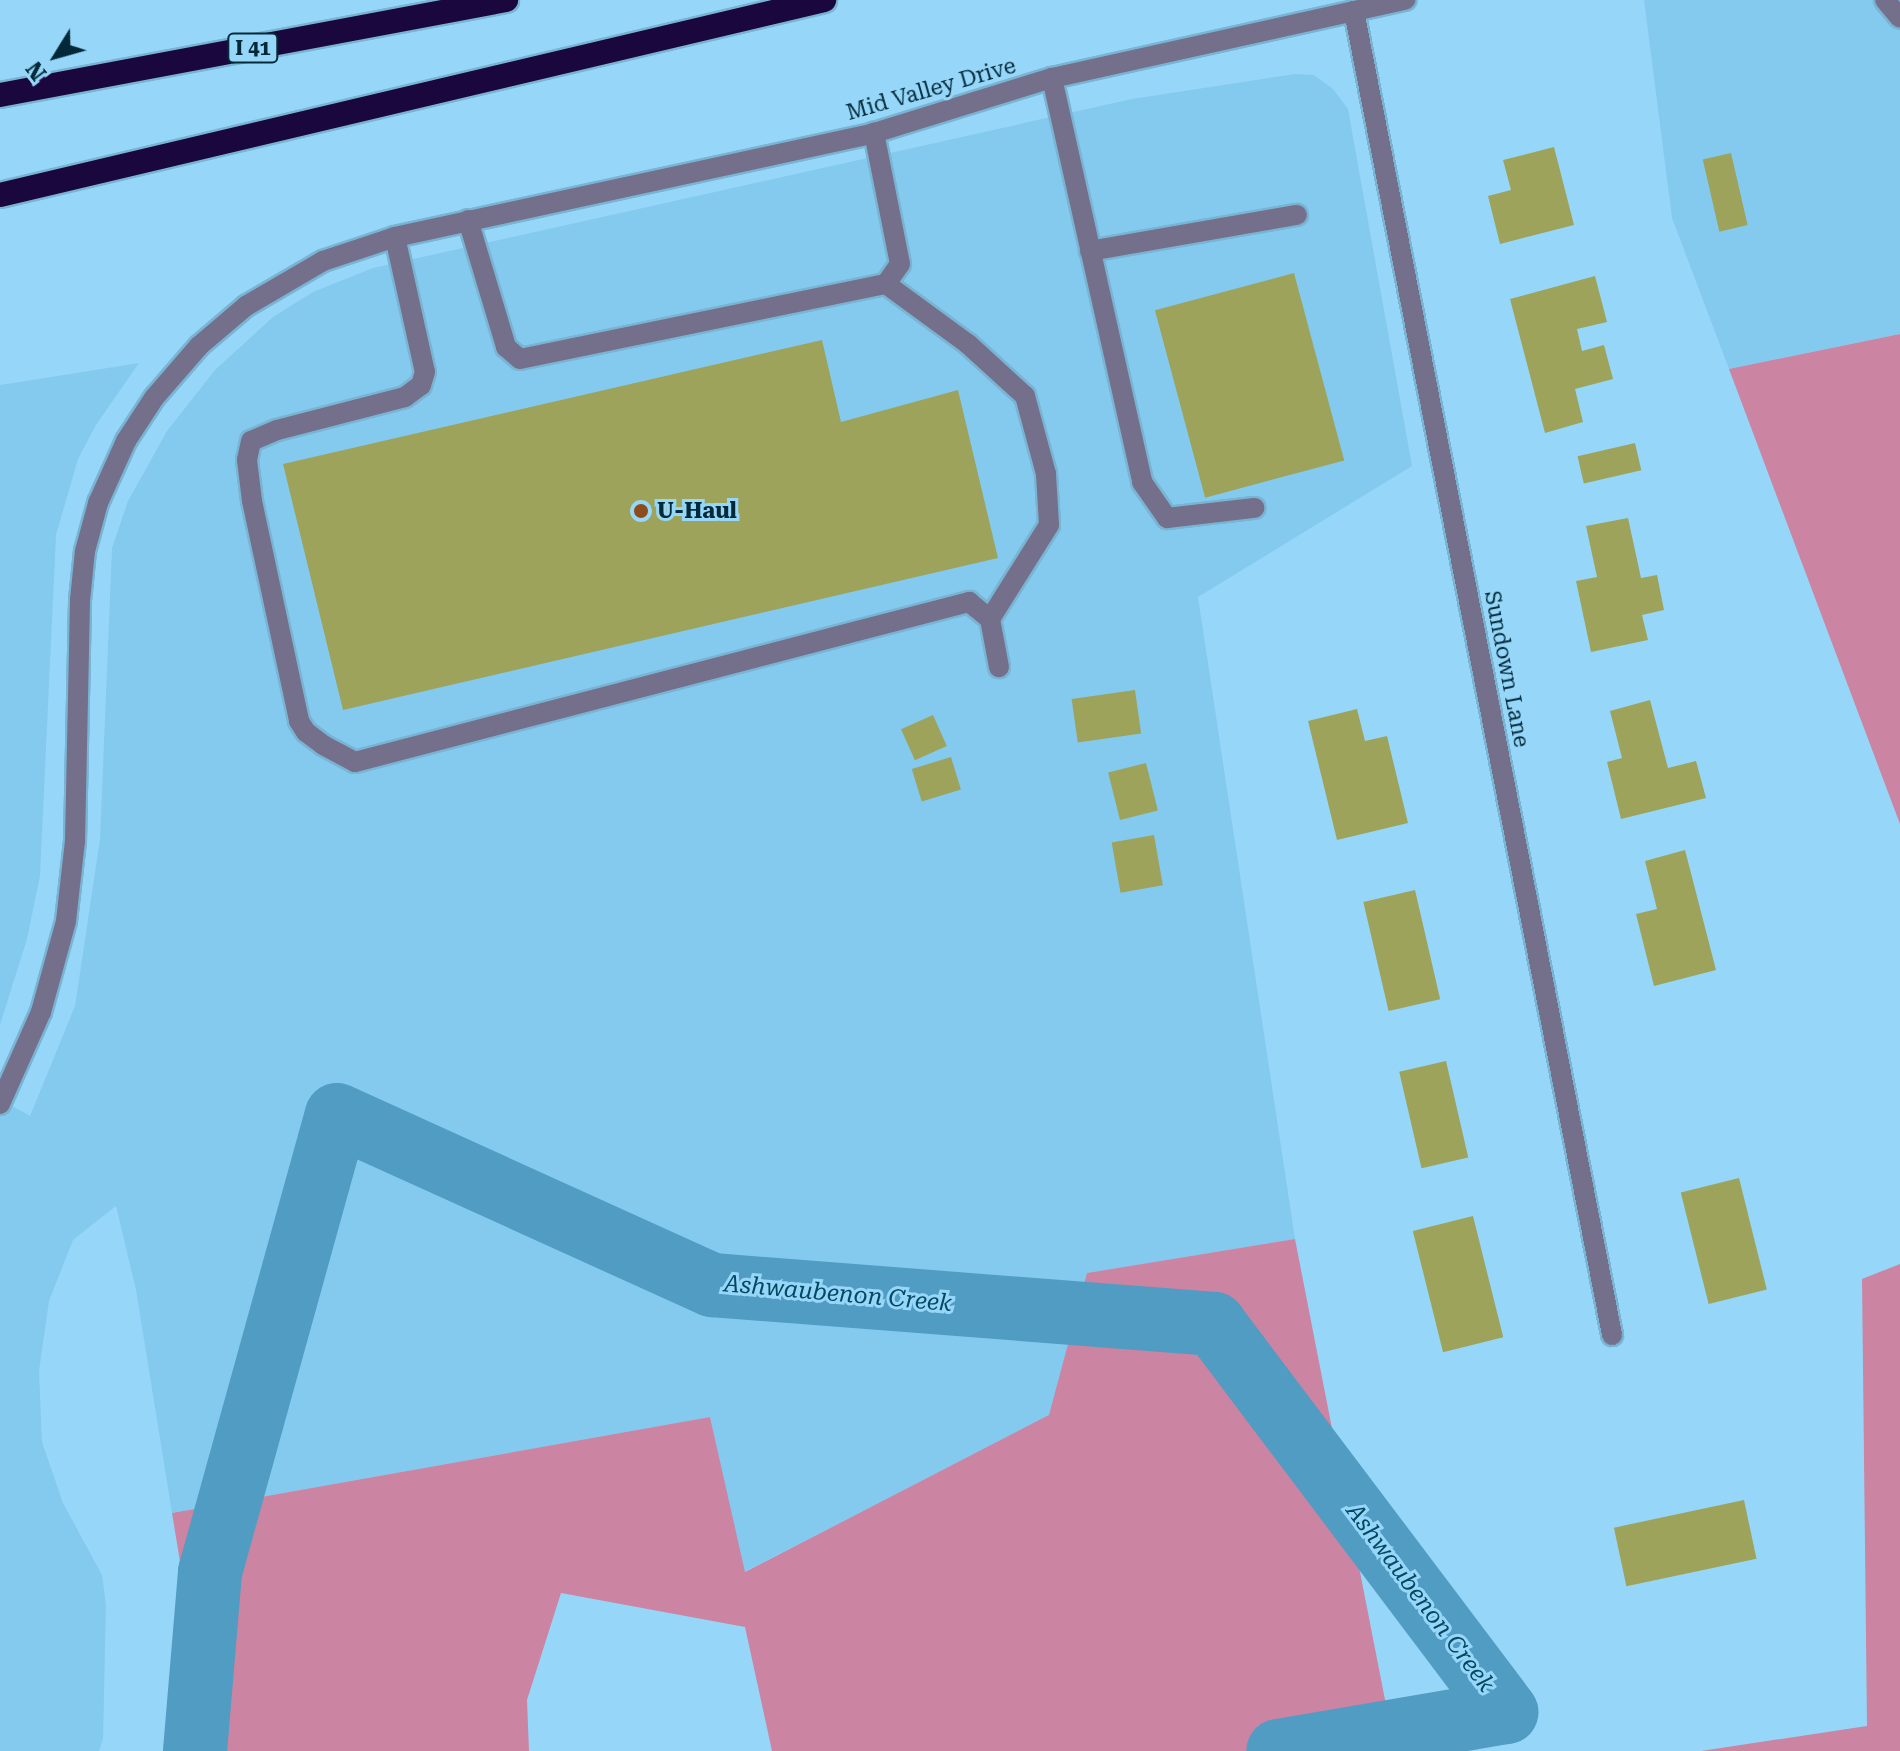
<!DOCTYPE html>
<html>
<head>
<meta charset="utf-8">
<style>
	body { margin:0 }
	#map { position:relative; width:1900px; height:1751px; overflow:hidden; background:#96d7f9; font-family:"Roboto Serif",serif }
	div>[style] { position:absolute }
	[style*='--x'] { left:calc(var(--x)*1px); top:calc(var(--y)*1px); width:calc(var(--w)*1px); rotate:calc(var(--a)*1deg) }
	.built>* { inset:0; background:#84caef }
	.forest>* { inset:0; background:#cb84a2 }
	.river>* { height:64px; margin:-32px; padding:0 32px; transform-origin:32px; border-radius:32px; background:#509cc3 }
	.building>* { inset:0; background:#9da35b; transform-origin:0 0 }
	.roads { filter:drop-shadow(2px 0 #79b4d3) drop-shadow(-2px 0 #79b4d3) drop-shadow(0 2px #79b4d3) drop-shadow(0 -2px #79b4d3) }
	.minor>* { height:20px; margin:-10px; padding:0 10px; transform-origin:10px; border-radius:10px; background:#746f8b }
	.highway>* { height:24px; margin:-12px; padding:0 12px; transform-origin:12px; border-radius:12px; background:#1a073d }
	.dots>* { width:22px; height:22px; translate:-50% -50%; box-sizing:border-box; border:4px solid #96d7f9; border-radius:50% }
	span { translate:-50% -50%; white-space:nowrap; text-align:center; line-height:1.15; -webkit-text-stroke:6px #96d7f9; paint-order:stroke }
	.shield-label span { padding:2px 6px; background:#96d7f9; border:2px solid; border-radius:6px; -webkit-text-stroke-width:0 }
	.shield-label { font-size:20px; color:#032939; font-weight:700 }
	.street-label { font-size:22px; color:#032939 }
	.poi-label { font-size:22px; color:#032939; font-weight:700 }
	.left { translate:0 -50%; text-align:left }
	.water-label { font-size:24px; color:#054862; font-style:italic }
	.north { position:absolute; left:16px; top:16px; width:80px; height:80px; -webkit-text-stroke:6px #96d7f9; paint-order:stroke; rotate:233deg; font-size:22px; font-weight:700; line-height:32px; text-align:center; color:#032939 }
	.north::after { content:''; display:block; margin:auto; width:28px; height:36px; background:#032939; clip-path:polygon(50% 0,100% 100%,50% 72%,0 100%) }
</style>
</head>
<body>
<div id="map">
	<div class="built">
		<div style="clip-path:polygon(1644px 0,1900px 0,1900px 334px,1729px 369px,1672px 218px)"></div>
		<div style="clip-path:polygon(1295px 74px,1314px 75px,1333px 89px,1348px 109px,1412px 466px,1198px 597px,1295px 1239px,1087px 1273px,1050px 1415px,744px 1572px,710px 1417px,172px 1513px,136px 1290px,116px 1206px,73px 1240px,49px 1301px,39px 1371px,42px 1442px,63px 1503px,102px 1575px,106px 1605px,103px 1739px,99px 1751px,0 1751px,0 1099px,30px 1116px,75px 1006px,100px 839px,112px 548px,128px 501px,167px 431px,215px 370px,273px 317px,313px 292px,373px 268px,1132px 99px)"></div>
		<div style="clip-path:polygon(139px 363px,96px 425px,78px 459px,56px 535px,40px 876px,27px 939px,0 1025px,0 385px)"></div>
	</div>
	<div class="forest">
		<div style="clip-path:polygon(1900px 334px,1900px 824px,1729px 369px)"></div>
		<div style="clip-path:polygon(1295px 1239px,1395px 1751px,772px 1751px,745px 1627px,561px 1593px,527px 1700px,529px 1751px,211px 1751px,172px 1513px,710px 1417px,745px 1572px,1049px 1415px,1087px 1273px)"></div>
		<div style="clip-path:polygon(1900px 1264px,1900px 1751px,1701px 1751px,1867px 1726px,1862px 1279px)"></div>
	</div>
	<div class="river">
		<div style="--x:195;--y:1751;--w:180;--a:-85.2"></div>
		<div style="--x:210;--y:1572;--w:474;--a:-74.5"></div>
		<div style="--x:337;--y:1115;--w:412;--a:24.4"></div>
		<div style="--x:712;--y:1285;--w:504;--a:4.44"></div>
		<div style="--x:1214;--y:1324;--w:486;--a:53"></div>
		<div style="--x:1506;--y:1712;--w:231;--a:170.3"></div>
	</div>
	<div class="building">
		<div style="clip-path:polygon(1554px 147px,1574px 225px,1500px 244px,1488px 196px,1511px 190px,1503px 160px)"></div>
		<div style="left:1731px;top:153px;width:74px;height:29px;rotate:77deg"></div>
		<div style="left:1294px;top:273px;width:194px;height:144px;rotate:75deg"></div>
		<div style="clip-path:polygon(1595px 276px,1607px 322px,1577px 329px,1582px 351px,1604px 345px,1613px 379px,1575px 389px,1583px 422px,1545px 433px,1510px 299px)"></div>
		<div style="clip-path:polygon(822px 340px,841px 422px,958px 390px,998px 558px,343px 710px,283px 464px)"></div>
		<div style="left:1635px;top:443px;width:28px;height:59px;rotate:77deg"></div>
		<div style="clip-path:polygon(1628px 518px,1641px 578px,1657px 575px,1664px 610px,1642px 615px,1648px 640px,1591px 652px,1576px 581px,1597px 577px,1586px 526px)"></div>
		<div style="left:1135px;top:690px;width:44px;height:64px;rotate:82deg"></div>
		<div style="clip-path:polygon(1650px 700px,1668px 768px,1696px 761px,1706px 798px,1621px 819px,1607px 762px,1622px 758px,1610px 711px)"></div>
		<div style="clip-path:polygon(1357px 709px,1365px 741px,1387px 736px,1408px 823px,1337px 840px,1308px 721px)"></div>
		<div style="left:933px;top:715px;width:34px;height:35px;rotate:66deg"></div>
		<div style="left:951px;top:757px;width:34px;height:41px;rotate:73deg"></div>
		<div style="left:1146px;top:763px;width:49px;height:39px;rotate:76deg"></div>
		<div style="left:1154px;top:835px;width:51px;height:43px;rotate:80deg"></div>
		<div style="clip-path:polygon(1685px 850px,1716px 970px,1654px 986px,1636px 914px,1657px 909px,1645px 861px)"></div>
		<div style="left:1415px;top:890px;width:112px;height:53px;rotate:77deg"></div>
		<div style="left:1446px;top:1061px;width:99px;height:48px;rotate:77deg"></div>
		<div style="left:1739px;top:1178px;width:115px;height:60px;rotate:76deg"></div>
		<div style="left:1473px;top:1216px;width:125px;height:62px;rotate:76deg"></div>
		<div style="left:1744px;top:1500px;width:60px;height:133px;rotate:78deg"></div>
	</div>
	<div class="roads">
		<div class="minor">
			<div style="--x:1885;--y:0;--w:23;--a:50"></div>
			<div style="--x:1354;--y:11;--w:1349;--a:78.97"></div>
			<div style="--x:1052;--y:78;--w:414;--a:77.4"></div>
			<div style="--x:1142;--y:482;--w:44;--a:55.2"></div>
			<div style="--x:1167;--y:518;--w:88;--a:-6.6"></div>
			<div style="--x:468;--y:220;--w:133;--a:73.3"></div>
			<div style="--x:506;--y:347;--w:18;--a:41"></div>
			<div style="--x:520;--y:359;--w:374;--a:-11.6"></div>
			<div style="--x:886;--y:284;--w:24;--a:-55"></div>
			<div style="--x:900;--y:264;--w:134;--a:-101.2"></div>
			<div style="--x:395;--y:237;--w:138;--a:77.5"></div>
			<div style="--x:425;--y:372;--w:14;--a:107"></div>
			<div style="--x:421;--y:385;--w:20;--a:143"></div>
			<div style="--x:405;--y:397;--w:132;--a:165.5"></div>
			<div style="--x:277;--y:430;--w:28;--a:157"></div>
			<div style="--x:251;--y:441;--w:19;--a:102"></div>
			<div style="--x:247;--y:460;--w:41;--a:83"></div>
			<div style="--x:252;--y:501;--w:225;--a:77.9"></div>
			<div style="--x:299;--y:721;--w:13;--a:58"></div>
			<div style="--x:306;--y:732;--w:21;--a:37"></div>
			<div style="--x:323;--y:745;--w:36;--a:28"></div>
			<div style="--x:355;--y:762;--w:635;--a:-14.61"></div>
			<div style="--x:969;--y:602;--w:27;--a:39"></div>
			<div style="--x:990;--y:619;--w:49;--a:79.4"></div>
			<div style="--x:1090;--y:251;--w:210;--a:-9.9"></div>
			<div style="--x:886;--y:284;--w:102;--a:36.2"></div>
			<div style="--x:968;--y:344;--w:77;--a:42.4"></div>
			<div style="--x:1025;--y:396;--w:81;--a:74.9"></div>
			<div style="--x:1046;--y:474;--w:51;--a:86.6"></div>
			<div style="--x:1049;--y:525;--w:111;--a:122.1"></div>
			<div style="--x:0;--y:1104;--w:101;--a:-66"></div>
			<div style="--x:41;--y:1012;--w:94;--a:-74.6"></div>
			<div style="--x:66;--y:921;--w:81;--a:-83.6"></div>
			<div style="--x:75;--y:841;--w:241;--a:-88.8"></div>
			<div style="--x:80;--y:600;--w:49;--a:-84.2"></div>
			<div style="--x:85;--y:551;--w:50;--a:-74.8"></div>
			<div style="--x:98;--y:503;--w:68;--a:-65.7"></div>
			<div style="--x:126;--y:441;--w:51;--a:-56.9"></div>
			<div style="--x:154;--y:398;--w:69;--a:-49.1"></div>
			<div style="--x:199;--y:346;--w:62;--a:-40.4"></div>
			<div style="--x:246;--y:306;--w:89;--a:-30.3"></div>
			<div style="--x:323;--y:261;--w:76;--a:-18.4"></div>
			<div style="--x:395;--y:237;--w:490;--a:-12.2"></div>
			<div style="--x:874;--y:133;--w:186;--a:-17.2"></div>
			<div style="--x:1052;--y:78;--w:362;--a:-12.5"></div>
		</div>
		<div class="highway">
			<div style="--x:0;--y:95;--w:515;--a:-10.63"></div>
			<div style="--x:0;--y:195;--w:847;--a:-13.31"></div>
		</div>
	</div>
	<div class="dots">
		<div style="left:641px;top:511px;background:#8e4c1c"></div>
	</div>
	<div class="shield-label">
		<span style="left:253px;top:48px">I 41</span>
	</div>
	<div class="street-label">
		<span style="left:931px;top:89px;rotate:-16deg">Mid Valley Drive</span>
		<span style="left:1507px;top:669px;rotate:79deg">Sundown Lane</span>
	</div>
	<div class="poi-label">
		<span class="left" style="left:657px;top:511px">U-Haul</span>
	</div>
	<div class="water-label">
		<span style="left:838px;top:1294px;rotate:5deg">Ashwaubenon Creek</span>
		<span style="left:1420px;top:1598px;rotate:53deg">Ashwaubenon Creek</span>
	</div>
	<div class="north">N</div>
</div>
</body>
</html>
